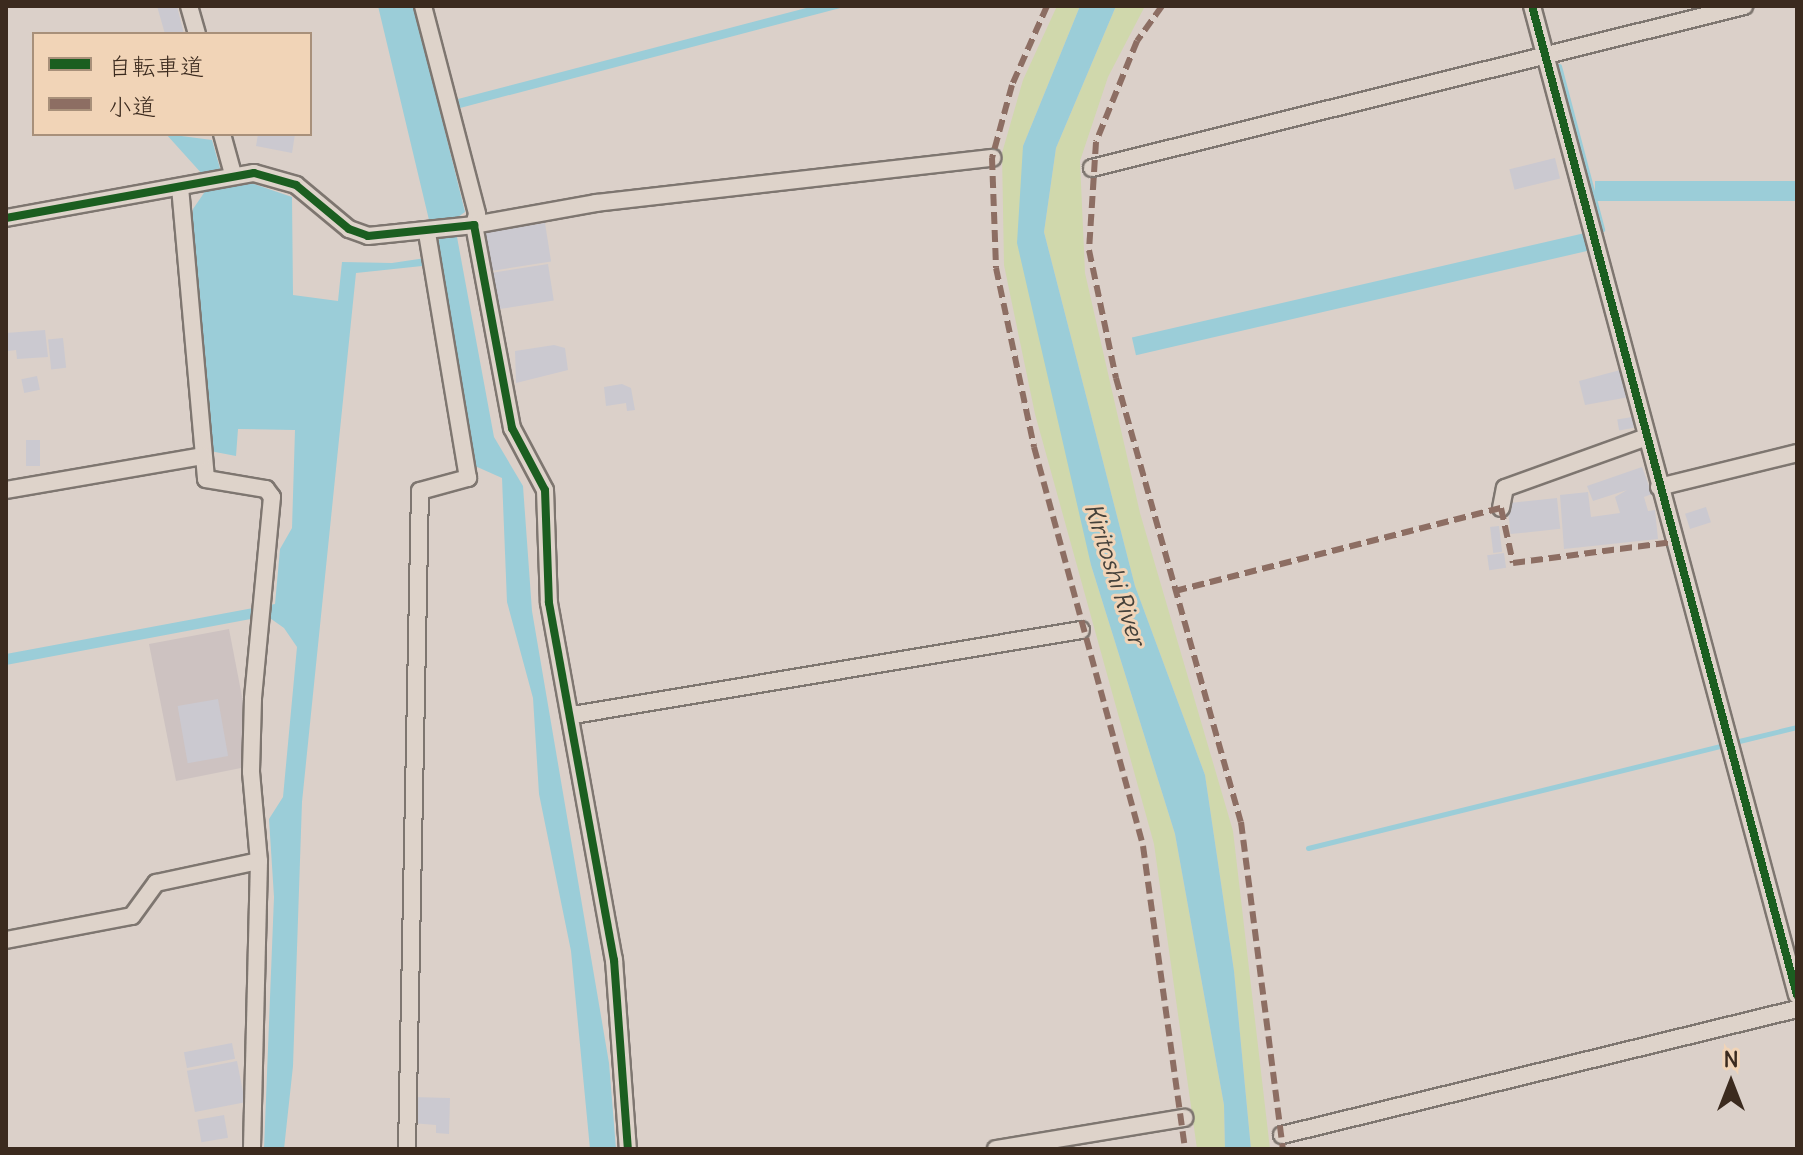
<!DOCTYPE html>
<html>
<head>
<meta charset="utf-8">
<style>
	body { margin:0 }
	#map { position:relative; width:1803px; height:1155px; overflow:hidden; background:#dbd0c9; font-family:Delius,"Klee One",sans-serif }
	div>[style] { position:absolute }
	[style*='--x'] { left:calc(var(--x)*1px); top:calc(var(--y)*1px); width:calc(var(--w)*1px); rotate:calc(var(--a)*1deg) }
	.built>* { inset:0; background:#cdc2c1 }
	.green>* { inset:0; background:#d0d8ac }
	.water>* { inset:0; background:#9bcdd8; transform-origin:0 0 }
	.stream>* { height:5px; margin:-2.5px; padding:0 2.5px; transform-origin:2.5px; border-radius:2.5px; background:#9bcdd8 }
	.building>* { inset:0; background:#cbc9d0; transform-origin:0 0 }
	.roads { filter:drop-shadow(2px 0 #7e7670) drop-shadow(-2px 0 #7e7670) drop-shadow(0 2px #7e7670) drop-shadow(0 -2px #7e7670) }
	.minor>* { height:16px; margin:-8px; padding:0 8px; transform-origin:8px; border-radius:8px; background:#ded3ca }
	.quiet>* { height:6px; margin-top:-3px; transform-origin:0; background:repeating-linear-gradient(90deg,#8d6e63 0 12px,transparent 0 18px) }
	.cycleway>* { height:8px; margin:-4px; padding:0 4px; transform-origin:4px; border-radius:4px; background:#1b5e20 }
	span { translate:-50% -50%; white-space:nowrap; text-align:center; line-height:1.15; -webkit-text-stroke:6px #f1d4b7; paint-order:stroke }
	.water-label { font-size:24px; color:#45423b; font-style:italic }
	.frame { position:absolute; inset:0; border:8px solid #3b2a1e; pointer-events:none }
	.legend { position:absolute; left:32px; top:32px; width:280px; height:104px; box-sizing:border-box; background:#f1d4b7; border:2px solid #a8907a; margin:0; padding:10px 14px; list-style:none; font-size:24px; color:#3b2a1e }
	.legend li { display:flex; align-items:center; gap:16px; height:40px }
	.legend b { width:40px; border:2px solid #a8907a }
	.north { position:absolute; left:1691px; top:1043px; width:80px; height:80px; -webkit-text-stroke:6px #f1d4b7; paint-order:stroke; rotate:0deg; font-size:22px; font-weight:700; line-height:32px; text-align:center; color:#3b2a1e }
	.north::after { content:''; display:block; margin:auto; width:28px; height:36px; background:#3b2a1e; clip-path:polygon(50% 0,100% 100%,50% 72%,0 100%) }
</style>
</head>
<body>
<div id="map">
	<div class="built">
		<div style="clip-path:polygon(229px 629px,244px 707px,241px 768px,176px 781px,149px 644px)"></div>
	</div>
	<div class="green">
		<div style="clip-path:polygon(1057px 6px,1080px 6px,1023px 146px,1091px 565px,1175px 834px,1224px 1105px,1225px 1149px,1197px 1149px,1154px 844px,1035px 414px,1004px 265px,1002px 153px,1023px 80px)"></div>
		<div style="clip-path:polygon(1116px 6px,1145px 6px,1108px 77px,1080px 161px,1085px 273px,1140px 513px,1233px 831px,1270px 1149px,1251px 1149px,1234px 971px,1205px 775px,1135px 586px,1044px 232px,1056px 148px)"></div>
	</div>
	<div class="water">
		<div style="clip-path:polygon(378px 6px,414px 6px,465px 212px,455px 219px,457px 237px,494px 437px,523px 486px,532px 611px,609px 1063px,616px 1149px,590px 1149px,571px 951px,539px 794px,533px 698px,507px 602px,502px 478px,475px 466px,441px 264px,356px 273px,302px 802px,293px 1066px,284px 1149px,264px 1149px,274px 897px,269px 819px,283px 797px,297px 647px,284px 628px,267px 616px,6px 665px,6px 654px,275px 604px,280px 549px,292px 528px,295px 430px,238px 429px,236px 456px,210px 451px,189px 237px,193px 209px,206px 190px,203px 175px,166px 134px,212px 140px,225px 186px,248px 182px,292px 197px,293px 295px,338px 301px,342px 262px,392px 263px,439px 256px,439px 223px,429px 220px)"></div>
		<div style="clip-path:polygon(814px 6px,848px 6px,460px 108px,458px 99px)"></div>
		<div style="clip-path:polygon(1080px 6px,1116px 6px,1056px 148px,1044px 232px,1135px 586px,1205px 775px,1234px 971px,1251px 1149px,1225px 1149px,1224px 1105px,1175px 834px,1091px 565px,1017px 243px,1023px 146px)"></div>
		<div style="left:1797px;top:181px;width:20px;height:202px;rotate:90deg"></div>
		<div style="left:1585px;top:233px;width:18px;height:465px;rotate:77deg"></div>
	</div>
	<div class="stream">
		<div style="--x:1559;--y:66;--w:169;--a:75.2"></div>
		<div style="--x:1739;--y:741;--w:60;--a:-13.6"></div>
		<div style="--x:1308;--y:848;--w:423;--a:-13.9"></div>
	</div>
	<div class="building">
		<div style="clip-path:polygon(157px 6px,177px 6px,184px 34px,165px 34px)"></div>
		<div style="clip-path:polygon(258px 134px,295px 134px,292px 153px,256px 146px)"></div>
		<div style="left:1555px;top:158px;width:21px;height:47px;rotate:76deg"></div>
		<div style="left:545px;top:223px;width:39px;height:62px;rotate:81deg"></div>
		<div style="left:548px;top:264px;width:37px;height:58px;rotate:81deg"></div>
		<div style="clip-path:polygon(45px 330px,48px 357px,17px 359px,16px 350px,8px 351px,6px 333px)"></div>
		<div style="left:63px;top:338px;width:30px;height:15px;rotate:84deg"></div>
		<div style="clip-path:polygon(554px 345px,565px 348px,568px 370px,516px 383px,515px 351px)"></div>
		<div style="clip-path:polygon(1624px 369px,1629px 397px,1585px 405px,1579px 381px)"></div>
		<div style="left:37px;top:376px;width:14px;height:16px;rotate:78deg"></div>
		<div style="clip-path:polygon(622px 384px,631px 388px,635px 410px,627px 411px,626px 403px,606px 406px,604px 387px)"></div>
		<div style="left:1632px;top:417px;width:11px;height:15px;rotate:80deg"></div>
		<div style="left:26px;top:440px;width:14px;height:26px"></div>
		<div style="clip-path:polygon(1642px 467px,1652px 494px,1644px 497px,1648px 511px,1655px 510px,1658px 539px,1564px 549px,1560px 495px,1588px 492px,1591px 517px,1620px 513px,1615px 497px,1627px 490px,1593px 501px,1587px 486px)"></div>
		<div style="left:1557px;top:498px;width:31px;height:50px;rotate:84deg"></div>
		<div style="left:1706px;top:507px;width:16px;height:22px;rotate:72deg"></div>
		<div style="left:1499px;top:526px;width:26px;height:9px;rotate:83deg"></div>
		<div style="left:1504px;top:553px;width:15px;height:17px;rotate:82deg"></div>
		<div style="left:218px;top:699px;width:58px;height:41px;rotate:80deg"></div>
		<div style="left:232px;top:1043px;width:16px;height:49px;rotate:79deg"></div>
		<div style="left:237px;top:1061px;width:42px;height:51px;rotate:79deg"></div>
		<div style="clip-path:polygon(412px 1097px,450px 1098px,449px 1134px,436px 1133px,436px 1125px,411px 1123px)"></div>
		<div style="left:224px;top:1115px;width:23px;height:27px;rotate:80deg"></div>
	</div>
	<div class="roads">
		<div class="minor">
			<div style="--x:189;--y:6;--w:29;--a:74"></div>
			<div style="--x:423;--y:6;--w:215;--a:75.4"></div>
			<div style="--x:477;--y:214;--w:11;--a:105"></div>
			<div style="--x:474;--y:225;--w:124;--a:-10.2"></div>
			<div style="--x:596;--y:203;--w:399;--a:-6.5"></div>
			<div style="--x:1532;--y:6;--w:1024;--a:75"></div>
			<div style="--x:222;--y:134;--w:41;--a:74.6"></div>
			<div style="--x:1092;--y:168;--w:672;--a:-13.95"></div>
			<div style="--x:180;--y:187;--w:293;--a:84.9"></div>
			<div style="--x:206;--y:479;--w:61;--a:9.5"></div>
			<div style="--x:266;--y:489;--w:10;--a:53"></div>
			<div style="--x:272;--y:497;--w:203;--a:95.4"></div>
			<div style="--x:253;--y:699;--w:73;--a:91.6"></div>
			<div style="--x:251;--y:772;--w:89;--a:84.9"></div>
			<div style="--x:259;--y:861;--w:288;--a:91.4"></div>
			<div style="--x:6;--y:218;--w:252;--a:-10.3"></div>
			<div style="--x:254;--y:173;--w:44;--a:15.9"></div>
			<div style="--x:296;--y:185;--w:69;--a:39.7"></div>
			<div style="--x:349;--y:229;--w:20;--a:20"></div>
			<div style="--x:368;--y:236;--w:107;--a:-5.9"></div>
			<div style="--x:474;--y:225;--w:207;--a:79.4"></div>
			<div style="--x:512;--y:428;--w:70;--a:62"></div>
			<div style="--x:545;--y:490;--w:113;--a:88"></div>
			<div style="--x:549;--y:603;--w:363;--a:79.7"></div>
			<div style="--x:614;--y:960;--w:190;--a:85.8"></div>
			<div style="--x:1659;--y:487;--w:142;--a:-13.8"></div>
			<div style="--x:6;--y:490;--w:200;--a:-9.8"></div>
			<div style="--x:1501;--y:508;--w:20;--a:-79"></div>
			<div style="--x:1505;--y:488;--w:151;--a:-19.8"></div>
			<div style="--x:573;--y:715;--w:515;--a:-9.5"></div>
			<div style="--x:6;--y:940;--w:128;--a:-10.8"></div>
			<div style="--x:132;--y:916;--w:41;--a:-54"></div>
			<div style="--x:156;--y:883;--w:105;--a:-12.1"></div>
			<div style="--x:1282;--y:1135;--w:530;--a:-13.75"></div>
			<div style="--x:407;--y:1149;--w:658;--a:-88.87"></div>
			<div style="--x:420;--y:491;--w:50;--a:-15.2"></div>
			<div style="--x:468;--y:478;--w:249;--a:-99.5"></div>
			<div style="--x:996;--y:1149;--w:191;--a:-9.4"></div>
		</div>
	</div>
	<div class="quiet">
		<div style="--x:1047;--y:6;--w:86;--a:113.9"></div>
		<div style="--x:1012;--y:85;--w:76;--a:105.3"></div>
		<div style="--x:992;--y:158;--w:110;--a:87.9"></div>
		<div style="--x:996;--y:268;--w:183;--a:78"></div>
		<div style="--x:1034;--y:447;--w:414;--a:74.7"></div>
		<div style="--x:1143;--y:846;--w:306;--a:82.1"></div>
		<div style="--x:1162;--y:6;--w:43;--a:125.5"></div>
		<div style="--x:1137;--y:41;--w:109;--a:112.1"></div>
		<div style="--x:1096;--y:142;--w:108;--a:93.7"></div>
		<div style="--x:1089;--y:250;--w:131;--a:78.1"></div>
		<div style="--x:1116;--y:378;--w:461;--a:74.3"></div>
		<div style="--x:1241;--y:822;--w:330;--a:82.7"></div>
		<div style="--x:1175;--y:591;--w:336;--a:-14.3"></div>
		<div style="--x:1501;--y:508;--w:56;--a:77.7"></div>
		<div style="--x:1513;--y:563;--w:161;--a:-7.5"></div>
	</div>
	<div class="cycleway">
		<div style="--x:1532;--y:6;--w:1024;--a:75"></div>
		<div style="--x:6;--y:218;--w:252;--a:-10.3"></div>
		<div style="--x:254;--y:173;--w:44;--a:15.9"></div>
		<div style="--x:296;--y:185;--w:69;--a:39.7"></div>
		<div style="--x:349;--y:229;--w:20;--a:20"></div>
		<div style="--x:368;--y:236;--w:107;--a:-5.9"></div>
		<div style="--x:474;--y:225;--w:207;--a:79.4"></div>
		<div style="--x:512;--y:428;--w:70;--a:62"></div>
		<div style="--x:545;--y:490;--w:113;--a:88"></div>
		<div style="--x:549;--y:603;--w:363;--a:79.7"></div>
		<div style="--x:614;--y:960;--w:190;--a:85.8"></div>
	</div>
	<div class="water-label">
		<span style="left:1115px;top:574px;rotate:72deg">Kiritoshi River</span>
	</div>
	<div class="frame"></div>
	<ul class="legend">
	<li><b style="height:10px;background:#1b5e20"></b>自転車道</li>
	<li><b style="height:10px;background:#8d6e63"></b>小道</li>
	</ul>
	<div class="north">N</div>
</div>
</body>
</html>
